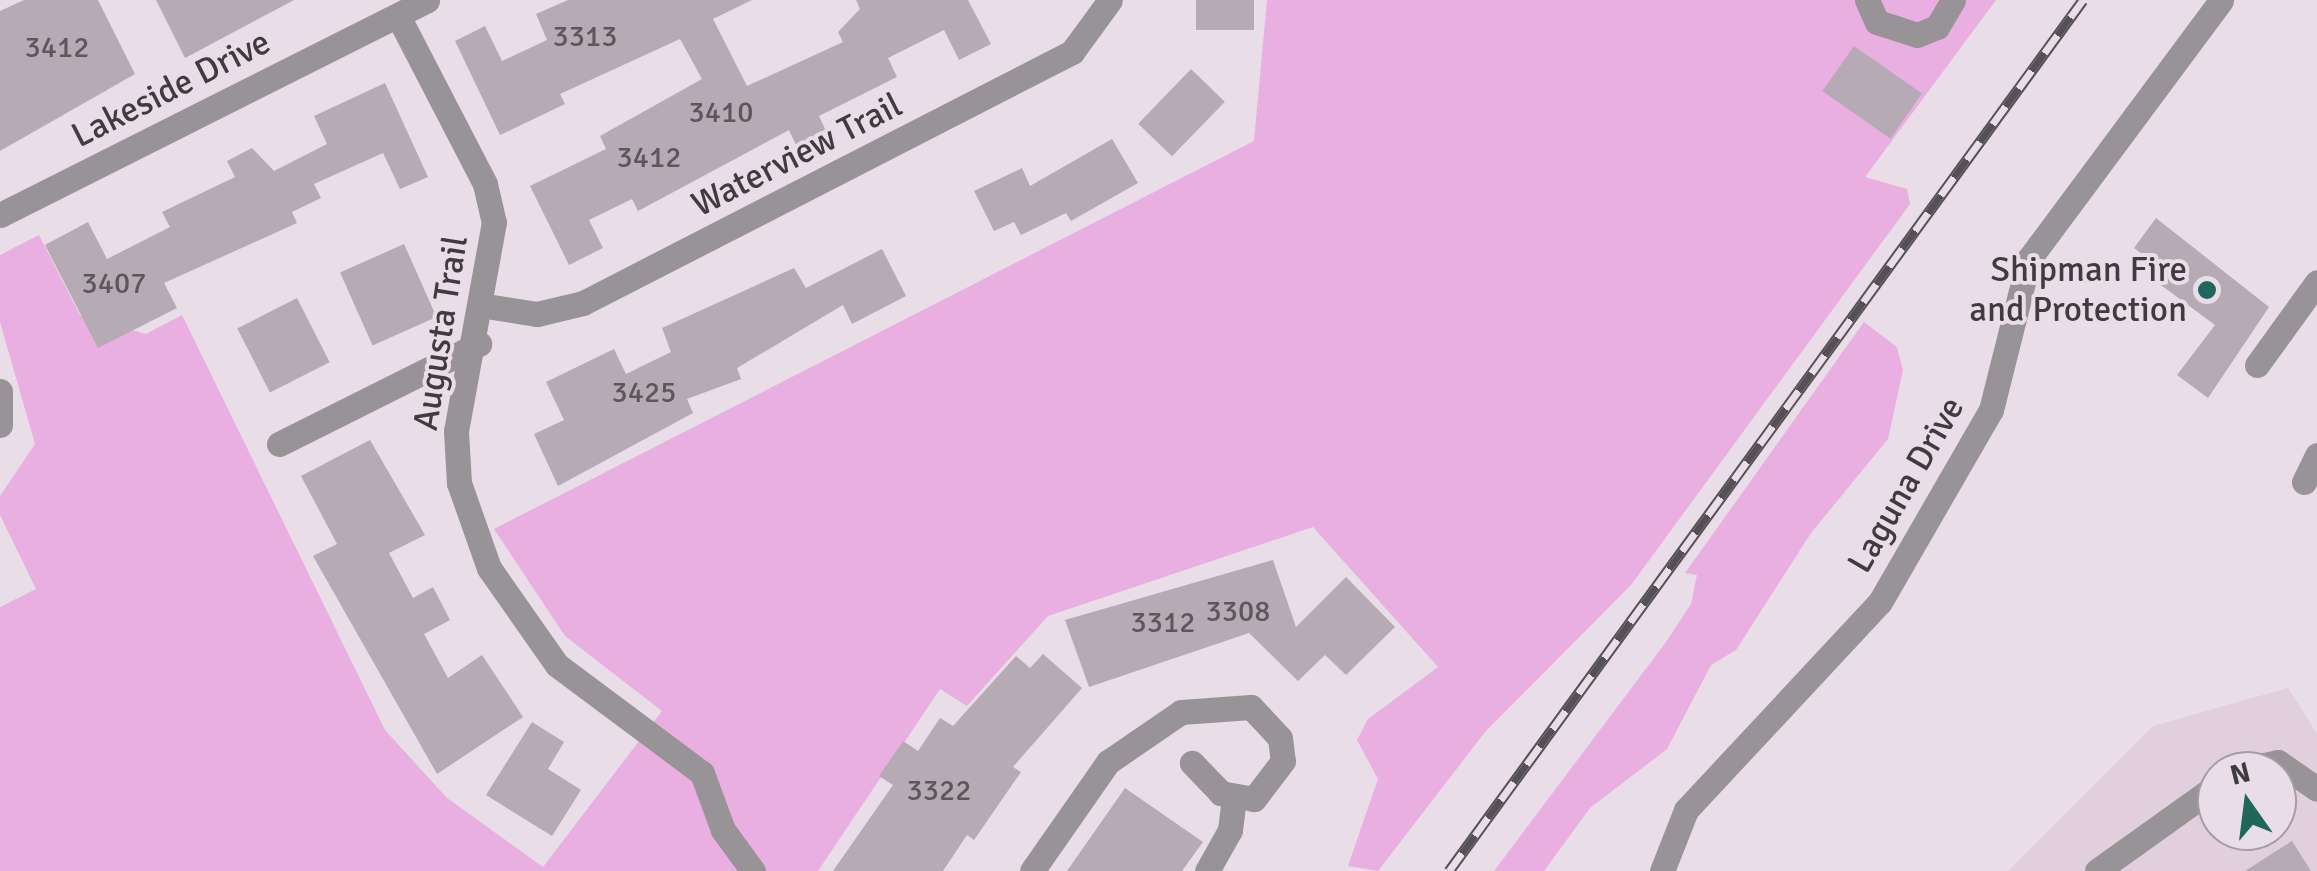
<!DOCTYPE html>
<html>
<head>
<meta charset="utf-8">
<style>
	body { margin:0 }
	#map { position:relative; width:2317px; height:871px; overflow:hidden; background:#e9dde7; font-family:Signika,sans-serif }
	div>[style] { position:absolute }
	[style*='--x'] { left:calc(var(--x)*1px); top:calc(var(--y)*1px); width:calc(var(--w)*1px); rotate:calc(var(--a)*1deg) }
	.built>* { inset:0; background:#e1cfde }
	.green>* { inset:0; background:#e9afe0 }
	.building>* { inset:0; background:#b6aab4; transform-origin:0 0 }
	.minor>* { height:25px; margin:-12.5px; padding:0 12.5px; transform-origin:12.5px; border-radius:12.5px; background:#989397 }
	.rail>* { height:11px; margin-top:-5.5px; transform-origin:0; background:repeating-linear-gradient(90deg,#e9dde7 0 22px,#555055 0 44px); box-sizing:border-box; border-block:2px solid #555055 }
	.dots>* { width:28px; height:28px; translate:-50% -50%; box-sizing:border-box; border:5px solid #e9dde7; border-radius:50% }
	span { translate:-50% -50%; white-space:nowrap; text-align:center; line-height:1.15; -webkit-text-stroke:8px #e9dde7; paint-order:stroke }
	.number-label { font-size:30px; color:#5d575c }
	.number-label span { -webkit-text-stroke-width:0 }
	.street-label { font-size:35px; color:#3f3b3f }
	.poi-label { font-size:35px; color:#3f3b3f }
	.right { translate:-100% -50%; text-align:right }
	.north { position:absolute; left:2197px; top:751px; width:100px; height:100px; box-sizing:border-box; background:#e9dde7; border:2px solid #a59ca4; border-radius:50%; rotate:346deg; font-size:28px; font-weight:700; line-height:40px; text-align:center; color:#3f3b3f }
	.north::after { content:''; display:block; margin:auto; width:35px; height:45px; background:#1f675d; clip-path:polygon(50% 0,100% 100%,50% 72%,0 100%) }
</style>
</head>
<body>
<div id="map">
	<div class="built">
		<div style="clip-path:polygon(evenodd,2288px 688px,2317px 734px,2317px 871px,2008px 871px,2153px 726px,2288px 688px,2217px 771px,2277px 771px,2277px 831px,2217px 831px,2217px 771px)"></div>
	</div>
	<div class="green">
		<div style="clip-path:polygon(1267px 0,1996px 0,1865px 177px,1907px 189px,1910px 204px,1631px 585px,1485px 732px,1378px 871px,1348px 866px,1378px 779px,1357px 740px,1368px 719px,1438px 667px,1313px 527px,1048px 616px,967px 706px,940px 689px,818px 871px,0 871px,0 607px,36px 589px,0 515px,0 496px,35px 444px,0 322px,0 255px,39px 235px,80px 315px,146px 334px,182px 315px,385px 730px,447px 798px,543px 867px,662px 711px,565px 636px,494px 529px,1254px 141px)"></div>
		<div style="clip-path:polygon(1864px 322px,1897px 347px,1903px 370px,1888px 439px,1811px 533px,1736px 650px,1711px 665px,1667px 749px,1590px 808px,1544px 871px,1494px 871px,1666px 642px,1691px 604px,1697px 575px,1685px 573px)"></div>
	</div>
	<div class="building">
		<div style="clip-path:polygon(24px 0,98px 0,135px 74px,0 151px,0 11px)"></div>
		<div style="clip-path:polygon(156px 0,294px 0,185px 58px)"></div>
		<div style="clip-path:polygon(568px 0,752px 0,713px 19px,747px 86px,843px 42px,838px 32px,860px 9px,856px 0,968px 0,991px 44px,959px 60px,944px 30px,888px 58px,897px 77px,819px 116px,827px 133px,797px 147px,789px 130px,638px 211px,632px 199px,589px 220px,603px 248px,569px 265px,530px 186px,606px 149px,600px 136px,702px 79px,680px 39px,560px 94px,565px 104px,500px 135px,455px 41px,485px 26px,502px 61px,547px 40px,536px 14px)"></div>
		<div style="left:1196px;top:0;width:58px;height:30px"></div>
		<div style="left:1854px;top:46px;width:83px;height:55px;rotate:35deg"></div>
		<div style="left:1191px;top:69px;width:47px;height:76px;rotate:44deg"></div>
		<div style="clip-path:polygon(385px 83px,428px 177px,400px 189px,383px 153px,314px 184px,321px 198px,292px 212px,297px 223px,164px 283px,177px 308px,98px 348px,45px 245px,88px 222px,107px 259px,170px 227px,162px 212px,235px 177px,227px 161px,252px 148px,274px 171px,327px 144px,314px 116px)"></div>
		<div style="clip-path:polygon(1112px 139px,1138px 183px,1071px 221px,1066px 213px,1021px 235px,1014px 222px,994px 231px,974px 191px,1022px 168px,1030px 186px)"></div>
		<div style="clip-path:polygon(2156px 218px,2269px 307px,2208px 398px,2177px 375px,2215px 325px,2146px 274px,2154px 263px,2134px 248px)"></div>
		<div style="left:404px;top:244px;width:80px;height:70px;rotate:66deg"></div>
		<div style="clip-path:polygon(882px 249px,906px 296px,852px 324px,843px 305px,737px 368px,741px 379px,687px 399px,693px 413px,558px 486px,534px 434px,564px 420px,546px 382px,614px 349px,626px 374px,671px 352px,662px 328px,794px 268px,806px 288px)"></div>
		<div style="left:297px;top:298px;width:72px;height:67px;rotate:63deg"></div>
		<div style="clip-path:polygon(370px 440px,425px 535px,389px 553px,413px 598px,433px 587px,450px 620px,424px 634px,448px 678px,482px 655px,523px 717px,437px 774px,313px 556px,337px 544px,301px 476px)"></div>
		<div style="clip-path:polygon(1273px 560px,1296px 627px,1346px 577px,1395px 627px,1346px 675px,1325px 655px,1298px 681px,1249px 633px,1089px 687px,1065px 620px)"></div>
		<div style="clip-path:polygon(1043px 654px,1082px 688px,1013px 767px,1021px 772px,974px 840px,967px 835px,943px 871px,833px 871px,893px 785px,879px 776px,903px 741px,918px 751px,940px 718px,953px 726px,1016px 656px,1030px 668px)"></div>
		<div style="clip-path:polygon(532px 722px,564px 742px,548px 769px,581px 790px,552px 836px,486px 795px)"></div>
		<div style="clip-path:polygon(1125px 788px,1203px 842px,1182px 871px,1067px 871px)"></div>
		<div style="clip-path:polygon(2292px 841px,2311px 871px,2245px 871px)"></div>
	</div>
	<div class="minor">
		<div style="--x:1867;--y:0;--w:24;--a:66"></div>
		<div style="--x:1877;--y:22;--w:42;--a:18"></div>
		<div style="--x:1917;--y:35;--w:22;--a:-22"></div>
		<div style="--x:1937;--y:27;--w:31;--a:-59"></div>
		<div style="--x:398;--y:16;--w:189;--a:62.6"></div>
		<div style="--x:485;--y:184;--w:39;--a:77"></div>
		<div style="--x:494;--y:222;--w:212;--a:100.3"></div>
		<div style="--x:456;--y:431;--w:52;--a:86.7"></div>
		<div style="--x:459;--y:483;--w:90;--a:70.6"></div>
		<div style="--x:489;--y:568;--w:118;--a:55"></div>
		<div style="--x:557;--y:665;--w:181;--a:36.7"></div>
		<div style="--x:702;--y:773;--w:61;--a:69.8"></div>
		<div style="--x:723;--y:830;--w:51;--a:53.8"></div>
		<div style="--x:0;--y:215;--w:478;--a:-26.7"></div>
		<div style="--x:486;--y:306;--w:52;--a:8.9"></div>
		<div style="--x:537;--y:314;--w:47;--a:-13.4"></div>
		<div style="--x:583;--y:303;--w:550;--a:-27.17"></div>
		<div style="--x:1072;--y:52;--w:64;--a:-53.8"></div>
		<div style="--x:2257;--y:365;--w:102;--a:-54.1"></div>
		<div style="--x:0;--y:391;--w:34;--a:90"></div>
		<div style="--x:279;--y:444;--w:224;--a:-26.6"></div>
		<div style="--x:2304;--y:482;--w:30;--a:-64"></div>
		<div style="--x:2237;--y:771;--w:42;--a:-12.4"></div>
		<div style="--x:2278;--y:762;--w:47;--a:34.7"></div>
		<div style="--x:1032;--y:871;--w:133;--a:-55.1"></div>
		<div style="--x:1108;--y:762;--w:88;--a:-34.4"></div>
		<div style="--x:1181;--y:712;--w:70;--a:-4.1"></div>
		<div style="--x:1251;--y:707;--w:42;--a:46.9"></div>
		<div style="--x:1280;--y:738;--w:23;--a:83"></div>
		<div style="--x:1283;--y:761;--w:48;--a:127.3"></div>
		<div style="--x:1254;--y:799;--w:34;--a:-170"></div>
		<div style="--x:1221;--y:793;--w:42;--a:-134"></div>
		<div style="--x:1207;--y:871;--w:47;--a:-60.7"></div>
		<div style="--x:1230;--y:830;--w:32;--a:-83"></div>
		<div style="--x:1662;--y:871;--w:66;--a:-68.5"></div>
		<div style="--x:1686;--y:810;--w:284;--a:-47"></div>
		<div style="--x:1880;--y:602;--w:222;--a:-60"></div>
		<div style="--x:1991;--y:410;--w:156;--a:-75.9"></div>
		<div style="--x:2029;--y:259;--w:322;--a:-53.4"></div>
		<div style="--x:2097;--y:871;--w:148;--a:-35.6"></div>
	</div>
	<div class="rail">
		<div style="--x:1449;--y:871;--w:1077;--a:-53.95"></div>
	</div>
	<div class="dots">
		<div style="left:2207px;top:290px;background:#1f675d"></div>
	</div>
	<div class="number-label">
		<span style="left:585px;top:37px">3313</span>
		<span style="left:57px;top:48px">3412</span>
		<span style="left:721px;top:113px">3410</span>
		<span style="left:649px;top:158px">3412</span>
		<span style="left:114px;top:284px">3407</span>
		<span style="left:644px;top:393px">3425</span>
		<span style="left:1238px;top:612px">3308</span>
		<span style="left:1163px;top:623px">3312</span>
		<span style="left:939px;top:791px">3322</span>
	</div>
	<div class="street-label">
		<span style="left:171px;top:89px;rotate:-27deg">Lakeside Drive</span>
		<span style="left:797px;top:155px;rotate:-27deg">Waterview Trail</span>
		<span style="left:441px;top:333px;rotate:-81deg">Augusta Trail</span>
		<span style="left:1906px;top:485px;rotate:-60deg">Laguna Drive</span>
	</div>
	<div class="poi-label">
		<span class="right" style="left:2187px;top:290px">Shipman Fire<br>and Protection</span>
	</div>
	<div class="north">N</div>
</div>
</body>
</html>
